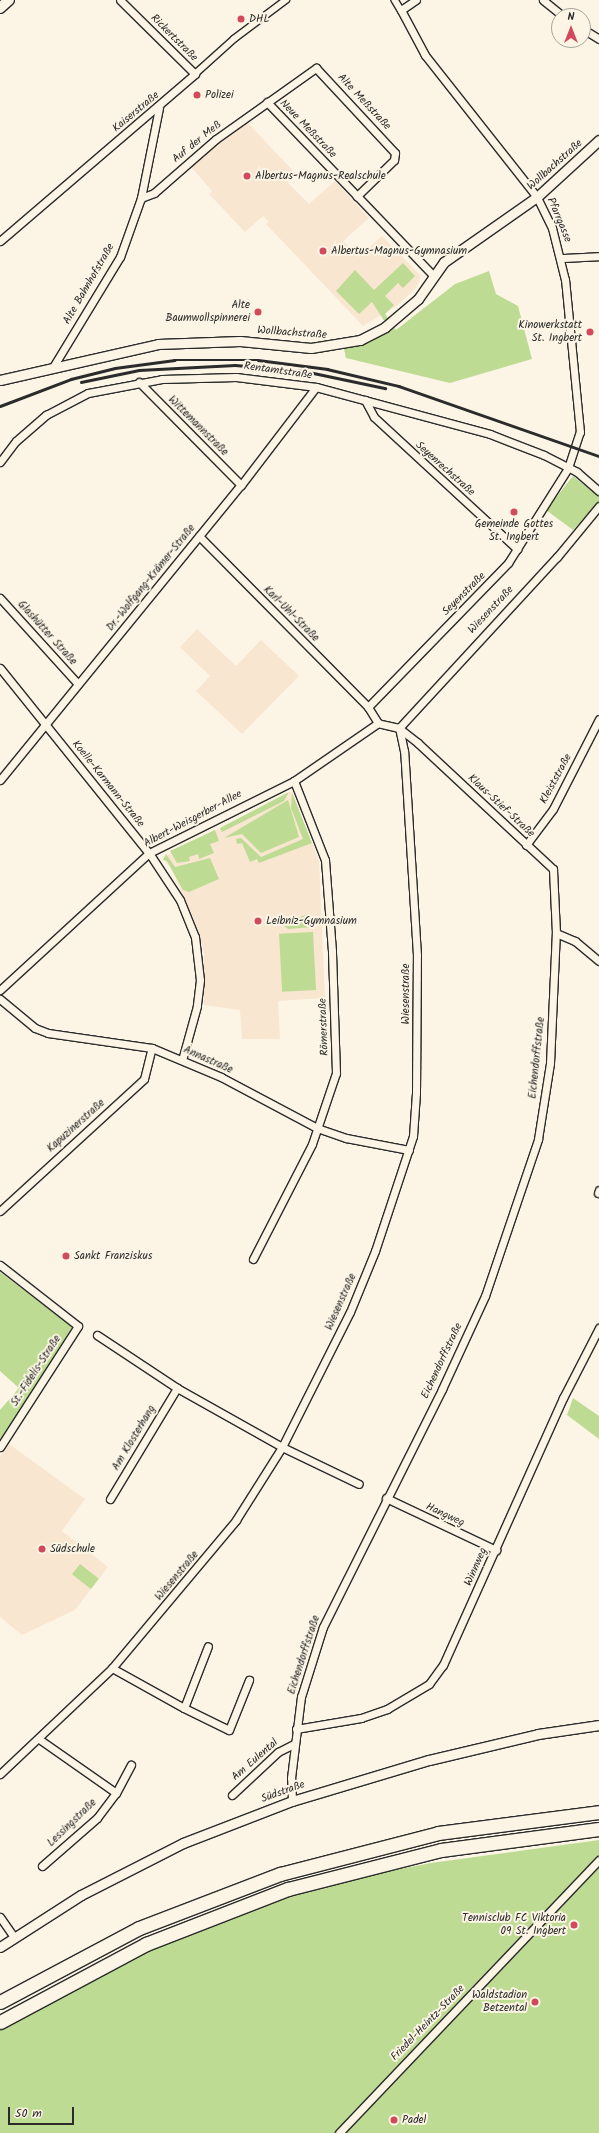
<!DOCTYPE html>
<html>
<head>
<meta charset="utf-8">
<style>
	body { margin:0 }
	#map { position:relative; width:599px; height:2133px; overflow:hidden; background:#fcf5e5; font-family:Kalam,sans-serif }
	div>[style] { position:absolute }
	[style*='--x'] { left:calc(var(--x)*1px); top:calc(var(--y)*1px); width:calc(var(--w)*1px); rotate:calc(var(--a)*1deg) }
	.built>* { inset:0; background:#f9e6d1 }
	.green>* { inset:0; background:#bedb93; transform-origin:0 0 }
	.roads { filter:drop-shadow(1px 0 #2b2b2b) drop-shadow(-1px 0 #2b2b2b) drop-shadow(0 1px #2b2b2b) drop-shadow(0 -1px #2b2b2b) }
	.pedestrian>* { height:5.5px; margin:-2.75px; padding:0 2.75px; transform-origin:2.75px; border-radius:2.75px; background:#fcf5e5 }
	.minor>* { height:7px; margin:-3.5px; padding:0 3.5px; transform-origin:3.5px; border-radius:3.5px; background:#fcf5e5 }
	.tertiary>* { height:9px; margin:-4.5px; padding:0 4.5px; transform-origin:4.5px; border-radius:4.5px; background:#fcf5e5 }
	.secondary>* { height:10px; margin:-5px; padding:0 5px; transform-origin:5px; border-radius:5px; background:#fcf5e5 }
	.motorway>* { height:13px; margin:-6.5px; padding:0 6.5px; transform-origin:6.5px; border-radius:6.5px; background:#fcf5e5 }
	.rail>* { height:2.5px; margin:-1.25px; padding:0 1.25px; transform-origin:1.25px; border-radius:1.25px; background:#2b2b2b }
	.dots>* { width:11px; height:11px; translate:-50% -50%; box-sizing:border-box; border:2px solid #fcf5e5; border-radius:50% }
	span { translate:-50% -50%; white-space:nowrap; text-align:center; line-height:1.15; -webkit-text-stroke:4px #fcf5e5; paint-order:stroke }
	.poi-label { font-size:11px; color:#2b2b2b }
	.left { translate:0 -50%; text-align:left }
	.right { translate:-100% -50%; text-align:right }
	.street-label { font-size:11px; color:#2b2b2b }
	.north { position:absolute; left:551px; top:8px; width:40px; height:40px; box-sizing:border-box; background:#fcf5e5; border:1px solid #a8a49b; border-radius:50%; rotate:0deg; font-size:11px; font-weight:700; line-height:16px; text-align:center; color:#2b2b2b }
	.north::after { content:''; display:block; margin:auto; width:14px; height:18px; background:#d1495b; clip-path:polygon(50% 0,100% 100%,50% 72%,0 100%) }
	.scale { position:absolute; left:8px; top:2107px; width:66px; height:18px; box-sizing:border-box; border:2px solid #2b2b2b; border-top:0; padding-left:5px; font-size:12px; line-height:14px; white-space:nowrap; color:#2b2b2b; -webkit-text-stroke:3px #fcf5e5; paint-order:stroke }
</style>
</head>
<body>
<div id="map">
	<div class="built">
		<div style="clip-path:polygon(247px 122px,296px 174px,287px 182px,309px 204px,335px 181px,369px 218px,343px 241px,359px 257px,382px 236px,421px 276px,416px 288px,398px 305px,363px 326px,266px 224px,269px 222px,263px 216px,245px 232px,209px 194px,212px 191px,190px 166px)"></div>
		<div style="clip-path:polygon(197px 629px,236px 666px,261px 640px,299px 676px,242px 734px,196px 691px,210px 676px,180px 647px)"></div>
		<div style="clip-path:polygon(292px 791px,319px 861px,325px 998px,278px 1001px,280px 1039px,242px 1039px,240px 1010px,204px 1005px,204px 953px,198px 929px,171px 868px,162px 858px)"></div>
		<div style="clip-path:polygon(9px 1444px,85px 1499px,62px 1531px,108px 1567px,75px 1610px,22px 1635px,0 1617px,0 1456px)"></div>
	</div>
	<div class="green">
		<div style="clip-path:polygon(403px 263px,415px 276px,403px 288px,398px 283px,385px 296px,394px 305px,385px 314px,396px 330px,455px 284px,489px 271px,496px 294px,518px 306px,532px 359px,450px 383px,346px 358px,344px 349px,391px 331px,372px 302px,359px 314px,336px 291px,355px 270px,374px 290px)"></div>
		<div style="clip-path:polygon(573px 476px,599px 497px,599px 502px,573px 530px,546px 510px)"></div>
		<div style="clip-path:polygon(289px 792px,284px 801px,222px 832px,220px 828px)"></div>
		<div style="clip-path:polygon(292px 793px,312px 843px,259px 863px,257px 859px,250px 862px,242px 843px,237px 844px,236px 839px,241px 838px,261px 857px,303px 839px,291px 808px)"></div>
		<div style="clip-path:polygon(288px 800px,299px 837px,261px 853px,242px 834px,224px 838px)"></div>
		<div style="clip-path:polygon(215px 830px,219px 841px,210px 844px,214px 853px,199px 859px,198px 854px,189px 857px,190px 861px,177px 863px,170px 851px)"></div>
		<div style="clip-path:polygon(166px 854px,175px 867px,210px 858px,219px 879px,189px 892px,183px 890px,167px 861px,163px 860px)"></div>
		<div style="clip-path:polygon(308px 914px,313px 927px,288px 929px,282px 924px)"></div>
		<div style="left:313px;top:932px;width:58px;height:34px;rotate:87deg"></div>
		<div style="clip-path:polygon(0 1272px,72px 1327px,3px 1442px,0 1440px,0 1410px,19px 1388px,0 1371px)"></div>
		<div style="clip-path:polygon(573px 1398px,599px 1416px,599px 1439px,567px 1415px)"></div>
		<div style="left:80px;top:1564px;width:24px;height:13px;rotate:38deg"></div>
		<div style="clip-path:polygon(599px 1840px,599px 2133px,0 2133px,0 2028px,104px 1968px,213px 1920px,313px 1886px,431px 1863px)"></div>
	</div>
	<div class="roads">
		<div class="pedestrian">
			<div style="--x:395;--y:0;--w:12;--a:59"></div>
			<div style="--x:195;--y:74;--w:52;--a:-41.9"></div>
			<div style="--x:234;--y:39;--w:65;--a:-36.9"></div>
		</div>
		<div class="minor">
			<div style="--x:543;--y:0;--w:26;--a:39"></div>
			<div style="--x:583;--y:29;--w:19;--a:32"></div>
			<div style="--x:267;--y:102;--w:238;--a:46.2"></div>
			<div style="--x:141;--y:198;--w:14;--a:-21"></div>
			<div style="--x:154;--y:193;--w:82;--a:-41.1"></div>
			<div style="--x:216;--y:139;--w:123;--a:-35.4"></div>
			<div style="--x:316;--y:68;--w:116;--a:47.1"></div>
			<div style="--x:395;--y:153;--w:7;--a:98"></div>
			<div style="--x:394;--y:160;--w:52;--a:135.8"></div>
			<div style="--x:0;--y:241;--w:257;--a:-40.6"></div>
			<div style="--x:195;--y:74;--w:105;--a:-135.4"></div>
			<div style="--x:562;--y:258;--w:37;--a:-3"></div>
			<div style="--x:53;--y:367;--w:129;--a:-58.7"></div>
			<div style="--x:120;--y:257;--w:63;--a:-70.4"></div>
			<div style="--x:141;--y:198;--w:92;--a:-78.7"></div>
			<div style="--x:139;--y:382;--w:145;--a:45.3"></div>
			<div style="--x:365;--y:400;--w:19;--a:62"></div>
			<div style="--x:374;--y:417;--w:195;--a:42.7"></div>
			<div style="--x:0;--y:462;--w:26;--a:-53"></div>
			<div style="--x:16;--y:441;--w:40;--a:-41"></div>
			<div style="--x:46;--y:415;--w:47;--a:-27.6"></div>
			<div style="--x:88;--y:393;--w:75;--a:-10.7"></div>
			<div style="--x:162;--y:379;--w:74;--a:-1.5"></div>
			<div style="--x:236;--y:377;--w:81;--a:7.1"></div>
			<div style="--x:316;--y:387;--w:180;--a:15.1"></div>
			<div style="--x:490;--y:434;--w:58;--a:21.3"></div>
			<div style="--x:544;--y:455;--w:37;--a:27"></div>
			<div style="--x:577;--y:472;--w:29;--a:41"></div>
			<div style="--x:199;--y:536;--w:240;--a:45.3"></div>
			<div style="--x:368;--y:707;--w:19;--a:58"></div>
			<div style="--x:0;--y:598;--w:116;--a:47.8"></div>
			<div style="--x:0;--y:668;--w:238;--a:51.2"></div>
			<div style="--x:149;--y:853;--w:56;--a:56.6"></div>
			<div style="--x:180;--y:900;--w:40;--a:68"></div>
			<div style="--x:195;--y:937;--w:43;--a:83.4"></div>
			<div style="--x:200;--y:980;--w:26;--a:97"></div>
			<div style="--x:197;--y:1006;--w:56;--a:105.5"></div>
			<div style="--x:368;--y:707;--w:201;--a:-45.8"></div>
			<div style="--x:508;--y:563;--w:112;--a:-57.7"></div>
			<div style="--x:568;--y:468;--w:38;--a:-72"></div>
			<div style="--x:580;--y:432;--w:153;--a:-95.6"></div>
			<div style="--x:565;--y:280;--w:54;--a:-104"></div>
			<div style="--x:552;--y:228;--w:34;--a:-116"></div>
			<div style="--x:537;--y:197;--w:181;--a:-128.3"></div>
			<div style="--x:425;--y:55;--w:51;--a:-118.1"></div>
			<div style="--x:401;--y:10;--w:18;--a:-34"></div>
			<div style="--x:399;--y:728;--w:233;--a:-47.3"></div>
			<div style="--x:557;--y:557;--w:66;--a:-50.5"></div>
			<div style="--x:0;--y:780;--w:381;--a:-50.8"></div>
			<div style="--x:241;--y:485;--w:123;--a:-52.6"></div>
			<div style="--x:526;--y:845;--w:45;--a:-53.1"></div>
			<div style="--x:553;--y:809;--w:101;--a:-62.9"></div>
			<div style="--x:556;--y:933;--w:21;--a:23"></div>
			<div style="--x:575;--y:941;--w:31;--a:40"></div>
			<div style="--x:0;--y:990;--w:202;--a:-42.6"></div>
			<div style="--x:149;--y:853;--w:162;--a:-26.4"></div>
			<div style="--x:294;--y:781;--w:102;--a:-34.6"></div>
			<div style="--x:0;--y:999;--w:45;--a:39.6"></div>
			<div style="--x:35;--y:1028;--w:14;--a:21"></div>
			<div style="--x:48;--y:1033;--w:105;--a:8.2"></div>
			<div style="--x:152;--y:1048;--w:75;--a:22.8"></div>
			<div style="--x:221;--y:1077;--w:109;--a:28"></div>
			<div style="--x:317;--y:1128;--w:31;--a:19"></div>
			<div style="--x:346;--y:1138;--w:64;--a:10.8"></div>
			<div style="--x:598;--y:1193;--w:3;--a:-72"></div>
			<div style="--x:0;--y:1211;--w:195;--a:-42.5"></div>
			<div style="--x:144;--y:1079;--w:32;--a:-76"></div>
			<div style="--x:253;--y:1259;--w:129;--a:-62.8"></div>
			<div style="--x:312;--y:1144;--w:75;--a:-71.3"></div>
			<div style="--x:336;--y:1073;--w:122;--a:-91.9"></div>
			<div style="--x:332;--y:951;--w:91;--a:-94.4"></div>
			<div style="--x:325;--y:860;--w:85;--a:-111.4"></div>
			<div style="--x:0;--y:1265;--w:99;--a:38"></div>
			<div style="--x:78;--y:1326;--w:144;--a:122.8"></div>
			<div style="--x:97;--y:1335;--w:96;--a:33.5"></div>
			<div style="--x:386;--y:1498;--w:122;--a:25.3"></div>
			<div style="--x:110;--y:1499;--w:130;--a:-58.9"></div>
			<div style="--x:177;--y:1388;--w:120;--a:29.3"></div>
			<div style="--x:282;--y:1447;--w:85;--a:25.7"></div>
			<div style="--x:112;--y:1668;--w:82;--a:29.1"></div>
			<div style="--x:184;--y:1708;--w:66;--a:-68.8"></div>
			<div style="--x:184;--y:1708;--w:50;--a:26.1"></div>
			<div style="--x:229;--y:1730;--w:54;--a:-68.2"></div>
			<div style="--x:296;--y:1729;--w:66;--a:-9.6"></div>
			<div style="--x:361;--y:1718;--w:28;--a:-19"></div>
			<div style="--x:387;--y:1709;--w:49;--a:-30.8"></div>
			<div style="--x:429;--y:1684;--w:24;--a:-54"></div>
			<div style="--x:443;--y:1665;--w:293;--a:-65.8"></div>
			<div style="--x:563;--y:1398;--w:79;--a:-62.8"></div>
			<div style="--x:39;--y:1739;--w:94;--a:35"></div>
			<div style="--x:116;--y:1793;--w:32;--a:-62"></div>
			<div style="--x:0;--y:1774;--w:154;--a:-43.4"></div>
			<div style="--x:112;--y:1668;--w:193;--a:-50"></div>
			<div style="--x:236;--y:1520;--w:86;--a:-57.8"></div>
			<div style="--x:282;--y:1447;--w:151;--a:-63.3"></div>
			<div style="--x:350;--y:1312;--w:66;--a:-67.7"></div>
			<div style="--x:375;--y:1251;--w:121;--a:-71.7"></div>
			<div style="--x:413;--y:1136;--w:43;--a:-86"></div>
			<div style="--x:416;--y:1093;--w:138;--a:-89.6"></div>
			<div style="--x:417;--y:955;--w:204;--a:-93.6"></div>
			<div style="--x:404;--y:751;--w:24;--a:-102"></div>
			<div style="--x:232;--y:1795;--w:63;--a:-43.1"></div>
			<div style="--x:278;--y:1752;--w:18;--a:-27"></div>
			<div style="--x:292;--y:1801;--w:23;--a:-92"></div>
			<div style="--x:291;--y:1778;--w:82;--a:-83"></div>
			<div style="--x:301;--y:1697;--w:73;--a:-72.6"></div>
			<div style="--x:323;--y:1627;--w:266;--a:-63.4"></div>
			<div style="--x:442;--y:1389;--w:102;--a:-65.2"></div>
			<div style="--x:485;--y:1296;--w:166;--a:-71.3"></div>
			<div style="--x:538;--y:1139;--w:77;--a:-81"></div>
			<div style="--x:550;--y:1063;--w:130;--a:-87.4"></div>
			<div style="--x:556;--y:933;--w:64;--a:-92.7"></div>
			<div style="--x:553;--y:869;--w:185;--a:-137"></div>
			<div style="--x:418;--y:743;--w:24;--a:-142"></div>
			<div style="--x:399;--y:728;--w:22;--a:-167"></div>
			<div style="--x:42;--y:1866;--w:73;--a:-41.1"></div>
			<div style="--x:97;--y:1818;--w:31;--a:-53"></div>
			<div style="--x:0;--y:1917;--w:24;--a:55"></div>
			<div style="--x:339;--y:2133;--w:377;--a:-46.4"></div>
		</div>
		<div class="tertiary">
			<div style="--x:0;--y:380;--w:162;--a:-12.8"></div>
			<div style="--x:158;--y:344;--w:82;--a:-2.1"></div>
			<div style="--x:240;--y:341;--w:71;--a:5.6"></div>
			<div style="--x:311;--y:348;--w:50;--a:-9.3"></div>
			<div style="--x:360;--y:340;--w:28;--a:-27"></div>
			<div style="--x:385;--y:327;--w:43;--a:-40.3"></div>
			<div style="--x:418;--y:299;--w:45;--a:-54.9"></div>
			<div style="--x:444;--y:262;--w:113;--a:-35"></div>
			<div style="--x:537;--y:197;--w:84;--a:-42.6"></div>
			<div style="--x:0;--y:1947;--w:96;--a:-32.7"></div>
			<div style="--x:81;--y:1895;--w:114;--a:-27"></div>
			<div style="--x:183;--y:1843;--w:117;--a:-21.1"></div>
			<div style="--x:292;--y:1801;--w:143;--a:-16.7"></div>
			<div style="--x:429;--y:1760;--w:112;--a:-13.4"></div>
			<div style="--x:538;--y:1734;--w:62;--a:-8.4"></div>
		</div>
		<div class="secondary">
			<div style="--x:0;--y:8;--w:12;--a:-42"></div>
		</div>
		<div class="motorway">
			<div style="--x:0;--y:2002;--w:157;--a:-28"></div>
			<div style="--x:139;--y:1928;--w:151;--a:-21"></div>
			<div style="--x:280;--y:1874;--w:163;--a:-14.5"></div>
			<div style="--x:438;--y:1833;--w:162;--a:-7.4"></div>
			<div style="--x:0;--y:2022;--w:166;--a:-28.1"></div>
			<div style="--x:146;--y:1944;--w:152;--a:-21.2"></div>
			<div style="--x:288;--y:1889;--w:158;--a:-14.3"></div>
			<div style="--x:441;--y:1850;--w:159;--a:-7.6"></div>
		</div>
	</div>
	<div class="rail">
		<div style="--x:81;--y:382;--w:59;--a:-11.7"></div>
		<div style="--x:139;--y:370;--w:96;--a:-3"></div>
		<div style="--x:235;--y:365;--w:69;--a:5"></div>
		<div style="--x:304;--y:371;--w:83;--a:11.9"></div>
		<div style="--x:0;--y:406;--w:76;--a:-20.8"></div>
		<div style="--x:71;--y:379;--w:45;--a:-14"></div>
		<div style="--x:115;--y:368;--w:60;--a:-7.7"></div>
		<div style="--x:174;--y:360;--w:84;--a:0"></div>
		<div style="--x:258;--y:360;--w:70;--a:7.4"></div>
		<div style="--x:327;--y:369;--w:74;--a:13.3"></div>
		<div style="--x:399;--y:386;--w:212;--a:19.3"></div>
	</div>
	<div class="dots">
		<div style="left:241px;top:19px;background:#d1495b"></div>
		<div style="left:197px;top:95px;background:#d1495b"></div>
		<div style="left:247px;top:176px;background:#d1495b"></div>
		<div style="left:323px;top:251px;background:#d1495b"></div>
		<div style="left:258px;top:312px;background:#d1495b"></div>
		<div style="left:590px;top:332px;background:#d1495b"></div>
		<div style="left:514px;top:512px;background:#d1495b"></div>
		<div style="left:258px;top:921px;background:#d1495b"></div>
		<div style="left:66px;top:1256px;background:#d1495b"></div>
		<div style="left:42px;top:1549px;background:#d1495b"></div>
		<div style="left:574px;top:1925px;background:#d1495b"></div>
		<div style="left:535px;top:2002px;background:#d1495b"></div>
		<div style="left:394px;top:2120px;background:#d1495b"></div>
	</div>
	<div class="poi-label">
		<span class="left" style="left:249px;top:19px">DHL</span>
		<span class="left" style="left:205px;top:95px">Polizei</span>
		<span class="left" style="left:255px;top:176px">Albertus-Magnus-Realschule</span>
		<span class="left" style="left:331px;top:251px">Albertus-Magnus-Gymnasium</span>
		<span class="right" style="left:250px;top:312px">Alte<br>Baumwollspinnerei</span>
		<span class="right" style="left:582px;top:332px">Kinowerkstatt<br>St. Ingbert</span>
		<span style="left:514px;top:531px">Gemeinde Gottes<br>St. Ingbert</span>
		<span class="left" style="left:266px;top:921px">Leibniz-Gymnasium</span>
		<span class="left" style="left:74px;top:1256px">Sankt Franziskus</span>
		<span class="left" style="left:50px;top:1549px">Südschule</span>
		<span class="right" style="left:566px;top:1925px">Tennisclub FC Viktoria<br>09 St. Ingbert</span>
		<span class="right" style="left:527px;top:2002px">Waldstadion<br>Betzental</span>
		<span class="left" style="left:402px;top:2120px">Padel</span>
	</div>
	<div class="street-label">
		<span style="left:174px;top:38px;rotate:45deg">Rickertstraße</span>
		<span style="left:364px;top:102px;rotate:47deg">Alte Meßstraße</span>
		<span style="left:136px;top:112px;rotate:-40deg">Kaiserstraße</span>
		<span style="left:308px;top:129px;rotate:46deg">Neue Meßstraße</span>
		<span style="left:197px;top:142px;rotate:-39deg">Auf der Meß</span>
		<span style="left:555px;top:165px;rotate:-42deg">Wollbachstraße</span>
		<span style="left:559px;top:220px;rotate:67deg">Pfarrgasse</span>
		<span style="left:89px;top:284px;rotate:-60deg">Alte Bahnhofstraße</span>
		<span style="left:292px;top:333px;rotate:4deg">Wollbachstraße</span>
		<span style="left:278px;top:371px;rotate:8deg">Rentamtstraße</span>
		<span style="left:198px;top:426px;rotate:45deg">Wittemannstraße</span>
		<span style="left:445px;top:469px;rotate:42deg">Seyenrechstraße</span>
		<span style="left:151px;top:578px;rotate:-51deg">Dr.-Wolfgang-Krämer-Straße</span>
		<span style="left:464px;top:594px;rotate:-45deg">Seyenstraße</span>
		<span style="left:491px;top:610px;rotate:-47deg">Wiesenstraße</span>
		<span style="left:291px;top:614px;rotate:45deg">Karl-Uhl-Straße</span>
		<span style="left:47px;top:633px;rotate:48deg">Glashütter Straße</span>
		<span style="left:556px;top:779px;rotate:-62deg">Kleiststraße</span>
		<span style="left:108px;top:784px;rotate:51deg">Koelle-Karmann-Straße</span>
		<span style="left:501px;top:806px;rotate:43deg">Klaus-Stief-Straße</span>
		<span style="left:193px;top:819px;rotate:-28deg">Albert-Weisgerber-Allee</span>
		<span style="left:406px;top:994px;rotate:-90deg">Wiesenstraße</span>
		<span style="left:324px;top:1027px;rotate:-92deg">Römerstraße</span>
		<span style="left:537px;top:1058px;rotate:-84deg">Eichendorffstraße</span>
		<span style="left:208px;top:1060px;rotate:24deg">Annastraße</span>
		<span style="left:76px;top:1126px;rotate:-42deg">Kapuzinerstraße</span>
		<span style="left:341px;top:1302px;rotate:-66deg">Wiesenstraße</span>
		<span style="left:442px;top:1361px;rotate:-65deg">Eichendorffstraße</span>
		<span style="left:36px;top:1371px;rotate:-57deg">St.-Fidelis-Straße</span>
		<span style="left:134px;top:1438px;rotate:-59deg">Am Klosterhang</span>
		<span style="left:445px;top:1515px;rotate:25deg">Hangweg</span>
		<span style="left:476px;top:1567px;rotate:-66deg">Winnweg</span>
		<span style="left:177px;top:1576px;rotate:-50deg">Wiesenstraße</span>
		<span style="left:304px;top:1655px;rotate:-72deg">Eichendorffstraße</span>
		<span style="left:255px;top:1760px;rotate:-41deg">Am Eulental</span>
		<span style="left:283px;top:1792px;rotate:-20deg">Südstraße</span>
		<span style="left:72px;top:1823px;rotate:-44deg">Lessingstraße</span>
		<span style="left:428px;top:2023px;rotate:-46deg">Friedel-Heintz-Straße</span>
	</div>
	<div class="north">N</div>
	<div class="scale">50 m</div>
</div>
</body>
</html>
